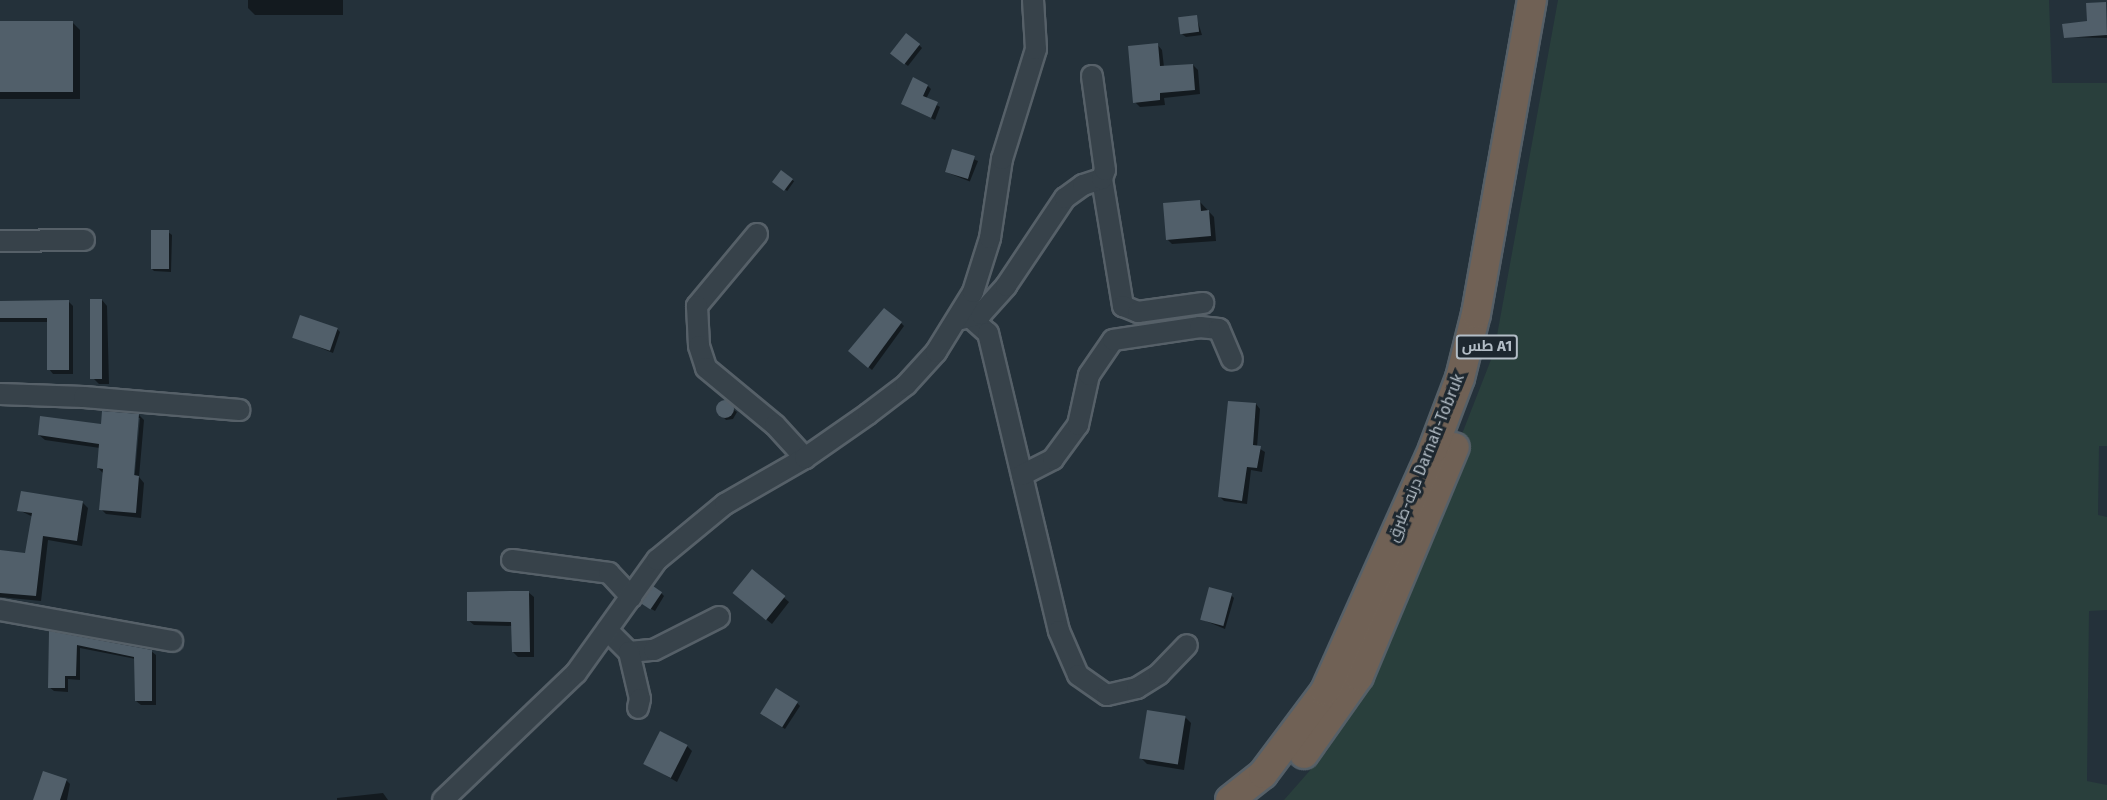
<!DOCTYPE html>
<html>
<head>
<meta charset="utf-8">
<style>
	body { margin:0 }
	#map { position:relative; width:2107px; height:800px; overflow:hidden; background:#24313a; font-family:"Fira Sans",Cairo,sans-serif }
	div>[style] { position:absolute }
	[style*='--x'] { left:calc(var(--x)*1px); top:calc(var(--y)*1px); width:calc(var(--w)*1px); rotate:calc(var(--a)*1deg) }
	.green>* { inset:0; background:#293f3c }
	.shadow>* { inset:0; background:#0007; transform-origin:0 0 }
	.building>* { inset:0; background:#515f6a; transform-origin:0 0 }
	.round { border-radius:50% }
	.roads { filter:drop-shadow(2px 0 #566068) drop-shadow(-2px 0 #566068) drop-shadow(0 2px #566068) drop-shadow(0 -2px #566068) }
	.minor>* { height:20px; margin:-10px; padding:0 10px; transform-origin:10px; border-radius:10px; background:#37424a }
	.highway>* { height:28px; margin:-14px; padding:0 14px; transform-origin:14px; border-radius:14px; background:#706155 }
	span { translate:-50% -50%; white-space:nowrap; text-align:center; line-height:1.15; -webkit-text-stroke:6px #1d272f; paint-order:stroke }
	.shield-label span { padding:2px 4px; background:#1d272f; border:2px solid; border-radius:4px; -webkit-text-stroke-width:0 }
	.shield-label { font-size:15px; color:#b3bdc6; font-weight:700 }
	.street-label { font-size:16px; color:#b3bdc6 }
</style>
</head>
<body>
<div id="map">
	<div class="green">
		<div style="clip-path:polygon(1558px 0,2049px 0,2052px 83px,2107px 83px,2107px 446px,2099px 446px,2098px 515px,2107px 517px,2107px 610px,2089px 611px,2087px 781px,2107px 785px,2107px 800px,1284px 800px,1327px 751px,1358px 700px,1494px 352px)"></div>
	</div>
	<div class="shadow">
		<div style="clip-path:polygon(248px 0,343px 0,343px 15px,255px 15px,248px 8px)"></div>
		<div style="clip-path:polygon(2105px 3px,2107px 38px,2065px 37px,2088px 22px)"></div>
		<div style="clip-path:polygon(1196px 16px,1202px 35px,1186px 37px,1182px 34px)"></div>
		<div style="clip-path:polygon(0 23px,73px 23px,80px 30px,80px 99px,0 99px)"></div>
		<div style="clip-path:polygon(1157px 44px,1162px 50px,1164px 67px,1193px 65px,1198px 70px,1200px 94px,1164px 98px,1165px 105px,1140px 107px,1135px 102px)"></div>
		<div style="clip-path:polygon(919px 45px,922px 48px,908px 66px,895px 56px)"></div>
		<div style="clip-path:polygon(928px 86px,931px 89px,926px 99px,940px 107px,935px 120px,902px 104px)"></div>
		<div style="left:953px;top:151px;width:27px;height:22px;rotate:22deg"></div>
		<div style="left:781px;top:172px;width:16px;height:12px;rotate:35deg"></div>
		<div style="clip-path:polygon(1200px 202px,1214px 217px,1216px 241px,1172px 244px,1167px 239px)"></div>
		<div style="clip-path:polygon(168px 232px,172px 235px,171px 272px,154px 271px,151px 268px)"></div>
		<div style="clip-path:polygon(102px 300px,107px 306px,109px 384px,99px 384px,94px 379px)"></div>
		<div style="clip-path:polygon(0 302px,69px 302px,73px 306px,73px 374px,53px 374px,49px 369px,48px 322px,0 322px)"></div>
		<div style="clip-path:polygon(901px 323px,904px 326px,872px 370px,850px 351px)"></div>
		<div style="clip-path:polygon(337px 329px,340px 332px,333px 353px,294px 337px)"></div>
		<div style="clip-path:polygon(721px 402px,737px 412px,733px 419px,726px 420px,717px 410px)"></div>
		<div style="clip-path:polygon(1256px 404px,1260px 409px,1257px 447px,1265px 452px,1262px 472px,1251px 470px,1247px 504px,1224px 501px,1220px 497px)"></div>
		<div style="clip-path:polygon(evenodd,139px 415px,144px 420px,139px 477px,144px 483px,141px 518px,106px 514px,101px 509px,104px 474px,98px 468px,100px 448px,45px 440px,39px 435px,102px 426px,139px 415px,137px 418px,140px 418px,134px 483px,131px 483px,137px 418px)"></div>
		<div style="clip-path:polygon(83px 503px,88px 508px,82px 546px,48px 540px,41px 601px,0 597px,0 552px,27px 555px,33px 517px,19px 510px)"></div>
		<div style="clip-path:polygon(753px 571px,789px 602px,772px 624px,740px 598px)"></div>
		<div style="clip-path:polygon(528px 592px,534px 597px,534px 657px,518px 657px,513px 652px,513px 626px,474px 625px,468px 620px)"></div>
		<div style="clip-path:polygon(661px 593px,664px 596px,655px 611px,646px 606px)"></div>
		<div style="clip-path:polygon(1231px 595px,1234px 598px,1225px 629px,1201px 619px)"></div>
		<div style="clip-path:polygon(50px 633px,151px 651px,156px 655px,156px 705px,141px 705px,136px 701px,136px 659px,80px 648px,80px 680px,68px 679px,68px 692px,54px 691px,49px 687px)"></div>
		<div style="clip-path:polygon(797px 703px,800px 706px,785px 729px,764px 716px)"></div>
		<div style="clip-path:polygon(1186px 718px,1191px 723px,1184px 770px,1147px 764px,1142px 759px)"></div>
		<div style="clip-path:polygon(687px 746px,692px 751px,677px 782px,646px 764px)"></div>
		<div style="clip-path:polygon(66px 780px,70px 784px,67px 800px,35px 800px)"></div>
		<div style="clip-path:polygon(383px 793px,388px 800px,337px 800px,337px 798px)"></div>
	</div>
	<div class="building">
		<div style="clip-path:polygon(2106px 2px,2107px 35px,2064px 38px,2062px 24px,2087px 21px,2086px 3px)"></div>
		<div style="left:1197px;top:15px;width:17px;height:19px;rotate:83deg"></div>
		<div style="left:0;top:21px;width:73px;height:71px"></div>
		<div style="left:906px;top:33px;width:18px;height:26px;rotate:38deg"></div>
		<div style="clip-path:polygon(1158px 43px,1160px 66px,1193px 64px,1195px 90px,1160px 93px,1160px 100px,1133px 103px,1128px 46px)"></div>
		<div style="clip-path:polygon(913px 77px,928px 85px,923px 96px,938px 102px,931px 118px,901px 104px)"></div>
		<div style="left:952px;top:149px;width:24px;height:24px;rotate:17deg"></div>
		<div style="left:781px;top:170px;width:15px;height:15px;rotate:37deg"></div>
		<div style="clip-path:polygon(1200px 200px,1201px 211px,1209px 210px,1211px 236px,1166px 240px,1163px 203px)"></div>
		<div style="left:151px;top:230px;width:18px;height:39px"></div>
		<div style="left:90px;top:299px;width:12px;height:80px"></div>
		<div style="clip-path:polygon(69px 300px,69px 370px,47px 370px,47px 318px,0 318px,0 301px)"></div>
		<div style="clip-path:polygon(884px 308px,902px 322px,868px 368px,848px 351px)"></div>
		<div style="left:300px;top:315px;width:40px;height:24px;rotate:19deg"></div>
		<div class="round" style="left:716px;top:400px;width:18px;height:18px"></div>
		<div style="clip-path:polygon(1228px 401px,1256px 403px,1253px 445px,1261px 446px,1257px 468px,1247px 467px,1242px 501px,1218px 497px)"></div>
		<div style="clip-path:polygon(102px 411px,139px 414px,134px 475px,139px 476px,136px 513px,99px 510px,103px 469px,97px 468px,99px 444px,38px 435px,40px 416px,101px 424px)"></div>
		<div style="clip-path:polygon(21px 491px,83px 501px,77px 541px,43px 536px,36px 596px,0 593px,0 550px,25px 553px,32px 513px,17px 511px)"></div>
		<div style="left:752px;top:569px;width:43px;height:31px;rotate:39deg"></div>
		<div style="left:653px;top:586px;width:11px;height:21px;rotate:34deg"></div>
		<div style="left:1209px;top:587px;width:24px;height:34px;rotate:15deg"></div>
		<div style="clip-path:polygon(511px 591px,529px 591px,530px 652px,512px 652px,511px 622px,467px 621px,467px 592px)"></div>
		<div style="clip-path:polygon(49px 631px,152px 650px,152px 701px,135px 701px,134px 657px,77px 645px,76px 676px,65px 676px,65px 688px,48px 688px)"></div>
		<div style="left:776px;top:688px;width:26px;height:30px;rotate:32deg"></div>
		<div style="left:1147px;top:710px;width:39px;height:49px;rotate:9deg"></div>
		<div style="left:660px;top:731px;width:31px;height:37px;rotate:27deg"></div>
		<div style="clip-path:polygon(43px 771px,67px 779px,60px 800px,33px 800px)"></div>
	</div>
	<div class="roads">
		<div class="minor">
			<div style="--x:1102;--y:179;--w:129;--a:80.6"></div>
			<div style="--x:1123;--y:306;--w:16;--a:22"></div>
			<div style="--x:1138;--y:312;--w:66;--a:-7.9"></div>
			<div style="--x:757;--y:234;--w:94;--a:129.8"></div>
			<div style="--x:697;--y:306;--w:40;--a:87.1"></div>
			<div style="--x:699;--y:346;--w:23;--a:72"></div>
			<div style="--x:706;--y:368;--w:89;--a:39.6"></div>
			<div style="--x:775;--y:425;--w:45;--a:47.7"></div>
			<div style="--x:0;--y:241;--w:84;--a:-0.7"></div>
			<div style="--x:970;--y:317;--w:24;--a:42"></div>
			<div style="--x:988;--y:333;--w:306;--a:76.6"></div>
			<div style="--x:1059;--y:631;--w:48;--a:66.6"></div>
			<div style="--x:1078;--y:675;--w:35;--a:35"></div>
			<div style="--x:1107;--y:695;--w:31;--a:-13"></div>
			<div style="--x:1137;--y:688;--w:26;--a:-32"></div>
			<div style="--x:1159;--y:674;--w:40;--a:-46"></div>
			<div style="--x:961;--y:319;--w:21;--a:-14"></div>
			<div style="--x:981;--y:314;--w:38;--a:-48"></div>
			<div style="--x:1006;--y:286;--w:106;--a:-56.2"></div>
			<div style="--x:1065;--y:198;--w:22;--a:-36"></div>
			<div style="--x:1083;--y:185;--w:20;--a:-18"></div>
			<div style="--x:1102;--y:179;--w:9;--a:-72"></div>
			<div style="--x:1105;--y:170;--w:95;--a:-97.9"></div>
			<div style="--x:0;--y:394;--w:84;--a:2"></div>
			<div style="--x:84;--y:397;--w:156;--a:4.8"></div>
			<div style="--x:1022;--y:475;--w:35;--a:-27"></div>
			<div style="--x:1053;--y:459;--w:42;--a:-53.7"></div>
			<div style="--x:1078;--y:425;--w:51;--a:-77.6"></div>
			<div style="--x:1089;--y:375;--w:42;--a:-55.6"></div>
			<div style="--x:1113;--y:340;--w:88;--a:-8.5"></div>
			<div style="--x:1200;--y:327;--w:19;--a:6"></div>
			<div style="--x:1219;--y:329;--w:33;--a:67"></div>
			<div style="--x:512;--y:560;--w:98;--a:7.6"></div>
			<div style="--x:609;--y:573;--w:33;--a:47"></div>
			<div style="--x:0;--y:610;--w:175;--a:10.2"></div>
			<div style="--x:607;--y:630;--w:31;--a:45"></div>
			<div style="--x:629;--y:652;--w:25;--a:-5"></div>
			<div style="--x:654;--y:650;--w:73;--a:-26.9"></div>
			<div style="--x:629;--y:652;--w:48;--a:76.8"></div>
			<div style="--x:640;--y:699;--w:9;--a:103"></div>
			<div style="--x:443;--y:800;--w:184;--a:-43.7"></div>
			<div style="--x:576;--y:673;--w:139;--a:-54.4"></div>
			<div style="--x:657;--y:560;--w:88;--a:-39.5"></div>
			<div style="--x:725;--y:504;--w:92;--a:-29.9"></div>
			<div style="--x:805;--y:458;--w:77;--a:-34.9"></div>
			<div style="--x:868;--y:414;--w:48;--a:-37.3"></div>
			<div style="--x:906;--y:385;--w:45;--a:-47.7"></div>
			<div style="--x:936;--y:352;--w:70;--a:-58.3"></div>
			<div style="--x:973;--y:292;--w:57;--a:-72.5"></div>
			<div style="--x:990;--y:238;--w:80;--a:-81.4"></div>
			<div style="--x:1002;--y:159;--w:115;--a:-72.8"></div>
			<div style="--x:1036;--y:49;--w:49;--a:-93.5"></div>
		</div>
		<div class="highway">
			<div style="--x:1304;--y:754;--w:95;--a:-54.8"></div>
			<div style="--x:1359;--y:676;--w:248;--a:-67.3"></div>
			<div style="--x:1230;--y:800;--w:42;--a:-38.2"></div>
			<div style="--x:1263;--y:774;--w:104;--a:-53.2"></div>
			<div style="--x:1325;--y:691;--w:265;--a:-65.9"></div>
			<div style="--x:1433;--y:449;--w:76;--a:-69.2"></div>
			<div style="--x:1460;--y:378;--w:66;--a:-76"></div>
			<div style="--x:1476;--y:314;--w:319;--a:-79.9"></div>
		</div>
	</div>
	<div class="shield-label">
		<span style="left:1487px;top:347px">طس A1</span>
	</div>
	<div class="street-label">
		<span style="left:1426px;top:458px;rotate:-68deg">درنه-طبرق Darnah-Tobruk</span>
	</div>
</div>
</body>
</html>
